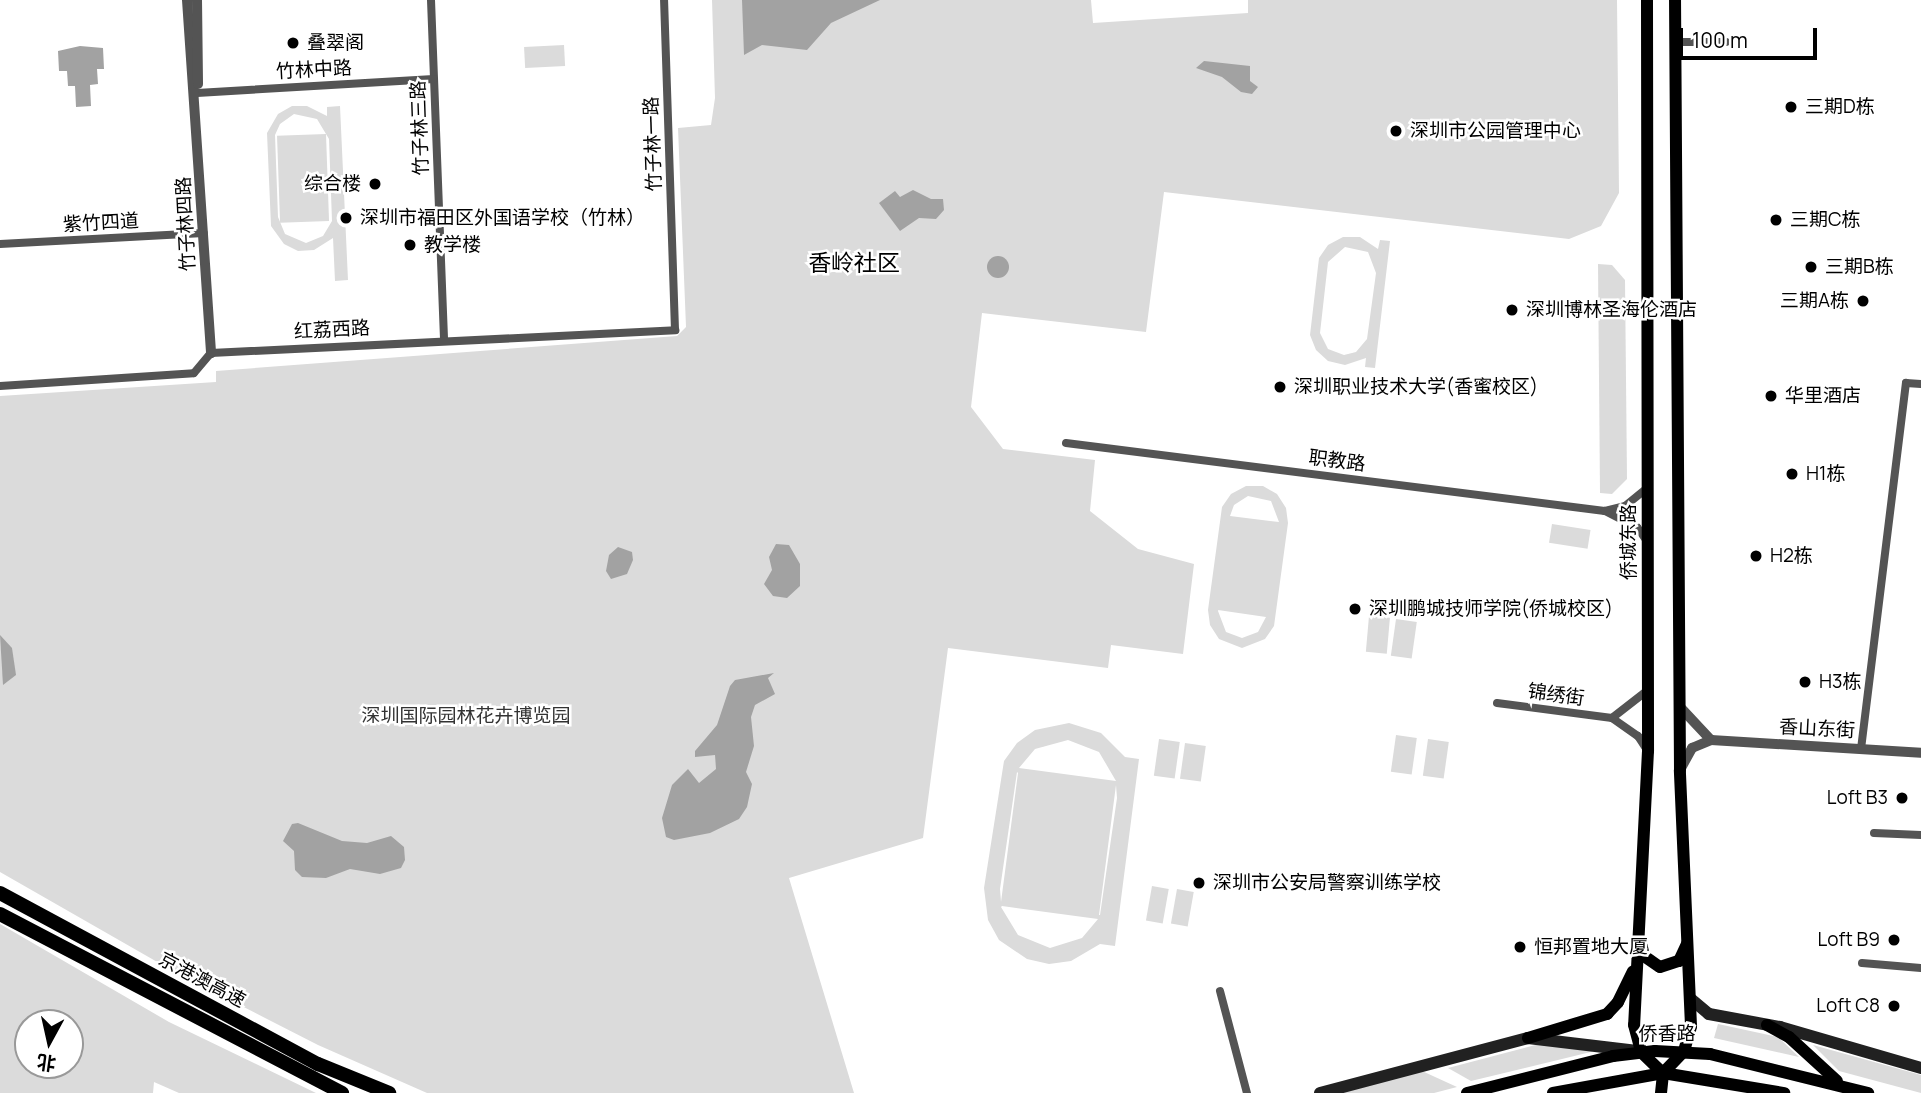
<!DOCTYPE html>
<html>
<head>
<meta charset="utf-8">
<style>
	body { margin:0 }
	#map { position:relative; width:1921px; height:1093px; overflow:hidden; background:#fff; font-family:Manrope,"Noto Sans SC",sans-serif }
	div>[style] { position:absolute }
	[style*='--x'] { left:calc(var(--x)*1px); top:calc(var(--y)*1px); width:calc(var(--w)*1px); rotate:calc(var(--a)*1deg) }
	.green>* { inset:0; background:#dbdbdb; transform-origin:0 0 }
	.water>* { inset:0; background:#a2a2a2 }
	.round { border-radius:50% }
	.minor>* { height:8px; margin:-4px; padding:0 4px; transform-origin:4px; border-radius:4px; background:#545454 }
	.tertiary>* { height:10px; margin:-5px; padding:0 5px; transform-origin:5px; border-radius:5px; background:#545454 }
	.secondary>* { height:12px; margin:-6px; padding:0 6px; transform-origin:6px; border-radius:6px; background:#212121 }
	.primary>* { height:12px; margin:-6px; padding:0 6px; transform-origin:6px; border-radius:6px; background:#000 }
	.motorway>* { height:14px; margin:-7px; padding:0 7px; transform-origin:7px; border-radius:7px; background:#000 }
	.dots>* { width:19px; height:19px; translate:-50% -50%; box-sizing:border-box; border:4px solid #fff; border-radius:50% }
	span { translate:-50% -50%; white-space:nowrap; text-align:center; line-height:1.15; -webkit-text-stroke:5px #fff; paint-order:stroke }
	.poi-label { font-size:19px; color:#000 }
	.left { translate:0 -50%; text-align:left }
	.right { translate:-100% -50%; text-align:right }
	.street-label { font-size:19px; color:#000 }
	.park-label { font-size:19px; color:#323232 }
	.quarter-label { font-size:23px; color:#000 }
	.north { position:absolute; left:14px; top:1009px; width:70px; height:70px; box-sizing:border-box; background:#fff; border:2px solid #999; border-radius:50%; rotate:188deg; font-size:19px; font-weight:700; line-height:28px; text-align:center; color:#000 }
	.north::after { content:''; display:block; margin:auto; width:24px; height:32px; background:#000; clip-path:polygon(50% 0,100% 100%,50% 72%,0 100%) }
	.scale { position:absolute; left:1679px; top:28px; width:138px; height:32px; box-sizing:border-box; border:4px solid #000; border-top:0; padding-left:9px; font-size:21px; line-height:24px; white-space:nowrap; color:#000; -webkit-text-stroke:5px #fff; paint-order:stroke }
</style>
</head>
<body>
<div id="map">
	<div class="green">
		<div style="clip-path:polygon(712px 0,1091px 0,1093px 23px,1248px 13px,1248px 0,1617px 0,1619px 193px,1601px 226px,1569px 239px,1164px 192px,1146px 332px,982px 313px,971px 407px,1003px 449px,1095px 460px,1090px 511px,1138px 549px,1194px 564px,1183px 654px,1111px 645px,1108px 668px,948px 648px,923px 838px,789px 878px,854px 1093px,427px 1093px,318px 1045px,173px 971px,0 872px,0 396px,216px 382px,216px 371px,677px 336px,686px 327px,678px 128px,711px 125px,715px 98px)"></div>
		<div style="left:564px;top:45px;width:21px;height:40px;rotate:87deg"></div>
		<div style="clip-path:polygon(evenodd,292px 106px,307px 106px,327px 116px,327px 107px,340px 106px,348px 280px,335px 281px,333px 238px,314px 250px,298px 251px,284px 244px,271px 226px,267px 133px,278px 114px,292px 106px,294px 114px,317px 119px,329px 139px,332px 221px,323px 236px,306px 243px,285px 234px,278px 217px,275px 135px,280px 124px,294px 114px)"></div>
		<div style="left:326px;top:134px;width:87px;height:49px;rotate:88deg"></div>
		<div style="clip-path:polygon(evenodd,1343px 237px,1360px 237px,1378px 249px,1380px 240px,1390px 241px,1375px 368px,1365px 367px,1366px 358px,1345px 365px,1328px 361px,1316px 350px,1310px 335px,1319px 258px,1328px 245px,1343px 237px,1345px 247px,1368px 252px,1376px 273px,1367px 339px,1356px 352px,1344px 355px,1328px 349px,1320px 333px,1328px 262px,1345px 247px)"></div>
		<div style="clip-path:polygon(1598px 264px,1612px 265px,1625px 280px,1627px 479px,1612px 494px,1600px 493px)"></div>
		<div style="clip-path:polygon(evenodd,1246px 486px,1263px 486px,1277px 494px,1286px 508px,1288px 523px,1274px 626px,1265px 639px,1242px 648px,1219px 639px,1210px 625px,1208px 610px,1222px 507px,1231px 494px,1246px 486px,1248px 496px,1271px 501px,1279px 522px,1230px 516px,1234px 505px,1248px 496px,1246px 486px,1218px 611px,1218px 610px,1266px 617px,1258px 632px,1242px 638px,1226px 632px,1218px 611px)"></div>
		<div style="left:1552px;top:524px;width:39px;height:19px;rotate:9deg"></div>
		<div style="left:1369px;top:616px;width:21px;height:36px;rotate:5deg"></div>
		<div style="left:1396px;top:619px;width:21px;height:37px;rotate:8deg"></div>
		<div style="clip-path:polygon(evenodd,1069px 723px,1101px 733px,1125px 757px,1139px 759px,1115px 946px,1100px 944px,1071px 961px,1049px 964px,1027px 959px,999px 940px,988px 920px,984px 888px,1004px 761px,1017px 743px,1035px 730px,1069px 723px,1068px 740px,1099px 752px,1116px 781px,1019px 768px,1035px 749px,1068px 740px,1069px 723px,1017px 772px,1018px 773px,1001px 902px,1000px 889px,1017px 772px,1069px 723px,1116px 785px,1117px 798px,1100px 915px,1099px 915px,1116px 785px,1069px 723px,1001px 907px,1002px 906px,1098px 919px,1082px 938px,1050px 948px,1018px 935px,1001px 907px)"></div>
		<div style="left:1396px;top:735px;width:21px;height:37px;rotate:8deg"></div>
		<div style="left:1159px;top:739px;width:21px;height:37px;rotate:8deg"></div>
		<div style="left:1428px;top:739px;width:21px;height:37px;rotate:8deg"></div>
		<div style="left:1185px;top:743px;width:21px;height:36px;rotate:8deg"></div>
		<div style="left:1152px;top:886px;width:17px;height:35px;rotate:10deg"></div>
		<div style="left:1177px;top:889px;width:17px;height:35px;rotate:10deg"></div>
		<div style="clip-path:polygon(evenodd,0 924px,169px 1022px,316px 1093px,179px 1093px,154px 1082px,153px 1093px,0 1093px,0 924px,28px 1023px,70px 1023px,70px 1065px,28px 1065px,28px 1023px)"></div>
		<div style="clip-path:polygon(1718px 1024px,1778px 1037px,1799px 1057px,1714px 1038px)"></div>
		<div style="clip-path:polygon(1543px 1043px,1599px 1050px,1471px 1081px,1448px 1068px)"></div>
		<div style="clip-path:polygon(1813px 1045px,1921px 1075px,1921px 1093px,1839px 1071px)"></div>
		<div style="clip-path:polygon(1422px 1071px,1457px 1087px,1434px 1093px,1336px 1093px)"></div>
	</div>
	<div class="water">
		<div style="clip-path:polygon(742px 0,880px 0,831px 23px,807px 50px,762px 45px,744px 55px)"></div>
		<div style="clip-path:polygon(80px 46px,103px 48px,104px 69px,97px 69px,98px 84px,90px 85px,91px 106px,76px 107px,75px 86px,68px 86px,67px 71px,59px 71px,58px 51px)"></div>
		<div style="clip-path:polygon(1204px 61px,1250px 66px,1250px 81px,1258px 87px,1252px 94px,1241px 92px,1222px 77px,1196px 68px)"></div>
		<div style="clip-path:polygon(913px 190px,931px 199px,943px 199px,944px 210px,936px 219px,919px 218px,900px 231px,879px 203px,895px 191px,900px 197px)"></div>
		<div class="round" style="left:987px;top:256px;width:22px;height:22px"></div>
		<div style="clip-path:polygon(776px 544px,789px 545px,800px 564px,800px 586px,787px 598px,773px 596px,764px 584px,772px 570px,769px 557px)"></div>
		<div style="clip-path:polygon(618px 547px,632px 552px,633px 560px,627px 574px,611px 579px,606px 571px,609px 555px)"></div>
		<div style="clip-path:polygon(0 635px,12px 648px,16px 675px,3px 685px)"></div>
		<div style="clip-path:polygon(774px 673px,768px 678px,775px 694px,755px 705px,751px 717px,754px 746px,746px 772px,752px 784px,747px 807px,739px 819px,710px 833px,674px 840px,666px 837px,662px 818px,672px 785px,688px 769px,699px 783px,716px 769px,715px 755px,695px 757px,695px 751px,717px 725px,730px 686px,735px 680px)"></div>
		<div style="clip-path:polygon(298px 823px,342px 841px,367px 843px,391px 836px,404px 847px,405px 860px,401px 868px,380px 874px,350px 869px,326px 878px,302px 877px,295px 870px,294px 851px,283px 841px,292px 824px)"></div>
	</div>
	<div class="minor">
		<div style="--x:431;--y:0;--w:339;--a:87.8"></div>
		<div style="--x:1675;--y:42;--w:51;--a:0"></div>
		<div style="--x:197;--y:93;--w:237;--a:-3.4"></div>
		<div style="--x:0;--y:244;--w:204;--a:-3.1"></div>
		<div style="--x:0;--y:386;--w:194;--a:-3.8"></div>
		<div style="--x:194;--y:373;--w:26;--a:-50"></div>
		<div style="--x:211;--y:353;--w:465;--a:-2.8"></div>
		<div style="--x:675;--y:330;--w:330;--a:-91.9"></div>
		<div style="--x:1066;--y:443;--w:543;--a:7.19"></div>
		<div style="--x:1605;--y:511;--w:36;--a:27"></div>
		<div style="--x:1637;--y:527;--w:19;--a:55"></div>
		<div style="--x:1605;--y:511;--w:21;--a:-14"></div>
		<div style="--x:1625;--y:506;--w:28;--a:-39"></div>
		<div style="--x:1497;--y:703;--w:116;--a:7.4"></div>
		<div style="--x:1612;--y:718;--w:32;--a:35"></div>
		<div style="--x:1638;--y:736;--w:17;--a:57"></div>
		<div style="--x:1612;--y:718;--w:46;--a:-37.9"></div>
		<div style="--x:1861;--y:749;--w:369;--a:-83"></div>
		<div style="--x:1906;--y:383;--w:15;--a:4"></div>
		<div style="--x:1874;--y:833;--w:47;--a:2.4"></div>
		<div style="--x:1862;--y:963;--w:59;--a:4.8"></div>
		<div style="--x:1220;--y:991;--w:106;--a:75.2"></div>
	</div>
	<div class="tertiary">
		<div style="--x:187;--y:0;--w:354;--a:86.1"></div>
		<div style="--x:197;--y:0;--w:84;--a:89.3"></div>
		<div style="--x:1680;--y:707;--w:45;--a:46.8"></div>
		<div style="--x:1681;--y:768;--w:23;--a:-61"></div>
		<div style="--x:1692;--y:748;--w:21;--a:-23"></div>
		<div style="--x:1711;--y:740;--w:210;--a:3.5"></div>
	</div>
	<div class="secondary">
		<div style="--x:1691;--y:999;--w:23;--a:40"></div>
		<div style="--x:1709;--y:1014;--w:72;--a:10.4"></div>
		<div style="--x:1780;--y:1027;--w:147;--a:16.2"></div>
		<div style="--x:1320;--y:1093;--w:215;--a:-14.8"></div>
		<div style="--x:1528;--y:1038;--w:110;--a:6.8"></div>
	</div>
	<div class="primary">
		<div style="--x:1647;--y:0;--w:751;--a:89.92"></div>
		<div style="--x:1648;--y:751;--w:274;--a:92.9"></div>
		<div style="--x:1634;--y:1025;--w:28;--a:75"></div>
		<div style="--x:1641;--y:1052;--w:30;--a:44"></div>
		<div style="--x:1641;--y:943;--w:13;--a:77"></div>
		<div style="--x:1644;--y:956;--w:19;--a:35"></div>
		<div style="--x:1660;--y:967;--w:20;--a:-18"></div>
		<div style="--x:1679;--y:961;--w:19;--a:-65"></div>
		<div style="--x:1767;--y:1025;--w:25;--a:29"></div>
		<div style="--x:1789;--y:1037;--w:65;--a:42.5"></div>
		<div style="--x:1528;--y:1038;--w:83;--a:-16.9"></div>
		<div style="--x:1607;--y:1014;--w:16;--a:-47"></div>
		<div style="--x:1618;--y:1002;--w:34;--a:-64"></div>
		<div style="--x:1467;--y:1093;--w:151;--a:-14.2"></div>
		<div style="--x:1613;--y:1056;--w:42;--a:-6.8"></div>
		<div style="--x:1655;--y:1051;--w:55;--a:3.1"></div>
		<div style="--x:1710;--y:1054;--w:163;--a:13.9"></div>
		<div style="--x:1553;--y:1093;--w:112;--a:-10.3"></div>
		<div style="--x:1663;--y:1073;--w:123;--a:9.4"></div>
		<div style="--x:1661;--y:1093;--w:20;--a:-84"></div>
		<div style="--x:1663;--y:1073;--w:30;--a:-46"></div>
		<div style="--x:1684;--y:1051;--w:26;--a:-74"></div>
		<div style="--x:1691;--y:1026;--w:256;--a:-92.5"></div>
		<div style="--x:1680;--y:770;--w:770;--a:-90.37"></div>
	</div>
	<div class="motorway">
		<div style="--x:0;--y:893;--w:361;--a:28.3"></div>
		<div style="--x:318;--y:1064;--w:77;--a:22.2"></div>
		<div style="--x:0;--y:914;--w:386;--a:27.6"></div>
	</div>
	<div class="dots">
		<div style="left:293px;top:43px;background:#000"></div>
		<div style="left:1791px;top:107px;background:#000"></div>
		<div style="left:1396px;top:131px;background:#000"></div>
		<div style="left:375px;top:184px;background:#000"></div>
		<div style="left:346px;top:218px;background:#000"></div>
		<div style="left:1776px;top:220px;background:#000"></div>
		<div style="left:410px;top:245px;background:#000"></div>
		<div style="left:1811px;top:267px;background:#000"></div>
		<div style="left:1863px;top:301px;background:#000"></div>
		<div style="left:1512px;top:310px;background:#000"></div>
		<div style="left:1280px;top:387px;background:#000"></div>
		<div style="left:1771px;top:396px;background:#000"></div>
		<div style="left:1792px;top:474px;background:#000"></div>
		<div style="left:1756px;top:556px;background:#000"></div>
		<div style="left:1355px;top:609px;background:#000"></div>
		<div style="left:1805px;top:682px;background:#000"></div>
		<div style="left:1902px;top:798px;background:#000"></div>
		<div style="left:1199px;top:883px;background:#000"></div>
		<div style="left:1894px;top:940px;background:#000"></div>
		<div style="left:1520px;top:947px;background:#000"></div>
		<div style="left:1894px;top:1006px;background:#000"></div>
	</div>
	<div class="poi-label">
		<span class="left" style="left:307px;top:43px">叠翠阁</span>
		<span class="left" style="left:1805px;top:107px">三期D栋</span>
		<span class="left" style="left:1410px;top:131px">深圳市公园管理中心</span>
		<span class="right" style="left:361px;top:184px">综合楼</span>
		<span class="left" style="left:360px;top:218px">深圳市福田区外国语学校（竹林）</span>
		<span class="left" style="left:1790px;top:220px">三期C栋</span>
		<span class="left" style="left:424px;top:245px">教学楼</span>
		<span class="left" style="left:1825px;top:267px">三期B栋</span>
		<span class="right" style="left:1849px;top:301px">三期A栋</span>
		<span class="left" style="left:1526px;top:310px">深圳博林圣海伦酒店</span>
		<span class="left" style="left:1294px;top:387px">深圳职业技术大学(香蜜校区)</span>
		<span class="left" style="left:1785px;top:396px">华里酒店</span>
		<span class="left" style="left:1806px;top:474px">H1栋</span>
		<span class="left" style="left:1770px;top:556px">H2栋</span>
		<span class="left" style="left:1369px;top:609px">深圳鹏城技师学院(侨城校区)</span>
		<span class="left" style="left:1819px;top:682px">H3栋</span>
		<span class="right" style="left:1888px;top:798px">Loft B3</span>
		<span class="left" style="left:1213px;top:883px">深圳市公安局警察训练学校</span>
		<span class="right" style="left:1880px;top:940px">Loft B9</span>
		<span class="left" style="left:1534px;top:947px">恒邦置地大厦</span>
		<span class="right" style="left:1880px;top:1006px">Loft C8</span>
	</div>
	<div class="street-label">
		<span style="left:314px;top:70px;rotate:-3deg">竹林中路</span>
		<span style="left:420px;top:128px;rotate:-92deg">竹子林三路</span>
		<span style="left:653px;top:144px;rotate:-92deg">竹子林一路</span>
		<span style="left:101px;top:223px;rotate:-3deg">紫竹四道</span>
		<span style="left:186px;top:224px;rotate:-93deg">竹子林四路</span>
		<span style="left:332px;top:330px;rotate:-3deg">红荔西路</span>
		<span style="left:1337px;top:461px;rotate:7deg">职教路</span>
		<span style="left:1629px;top:542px;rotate:-90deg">侨城东路</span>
		<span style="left:1556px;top:695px;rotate:8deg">锦绣街</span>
		<span style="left:1817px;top:729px;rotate:3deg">香山东街</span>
		<span style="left:202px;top:980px;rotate:28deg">京港澳高速</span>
		<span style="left:1667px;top:1034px">侨香路</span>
	</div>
	<div class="park-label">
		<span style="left:466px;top:716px">深圳国际园林花卉博览园</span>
	</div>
	<div class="quarter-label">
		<span style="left:854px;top:262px">香岭社区</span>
	</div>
	<div class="north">北</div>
	<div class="scale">100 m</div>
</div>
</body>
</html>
